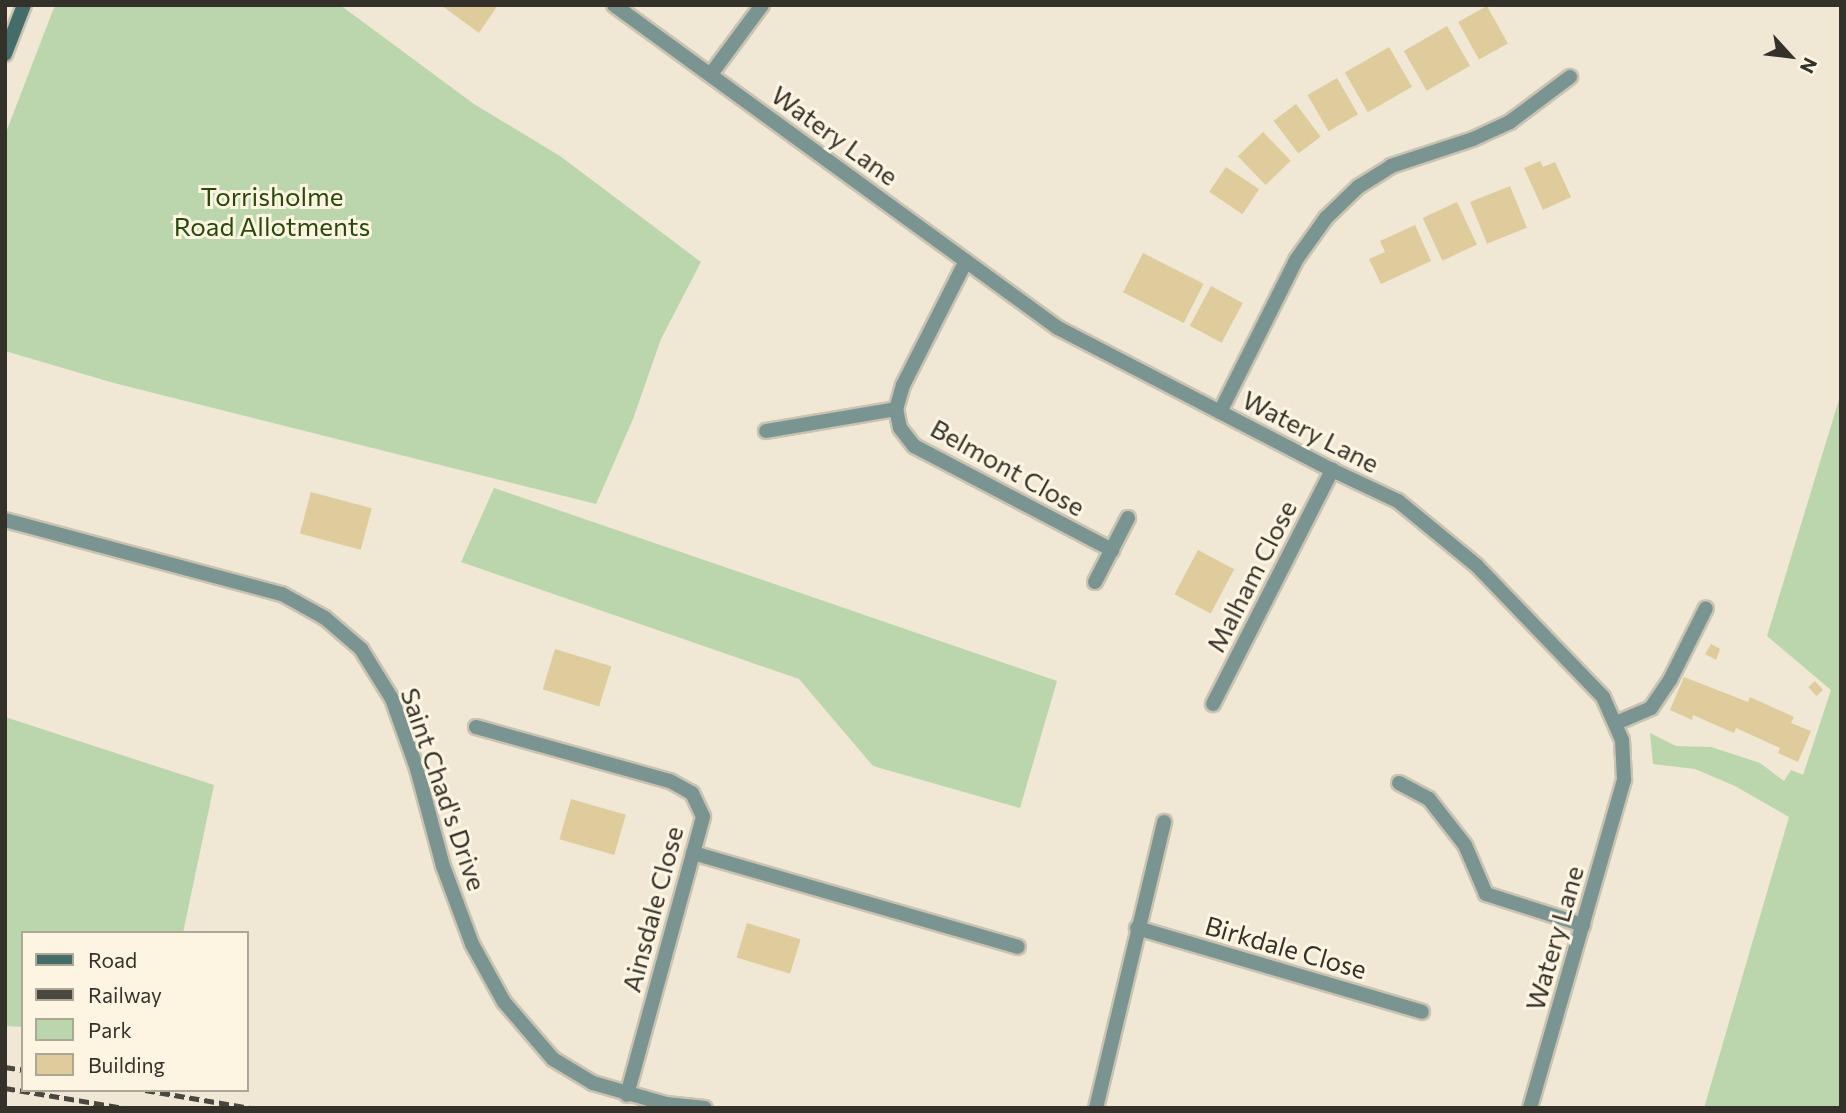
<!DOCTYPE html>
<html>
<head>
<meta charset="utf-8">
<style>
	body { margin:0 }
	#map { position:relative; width:1846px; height:1113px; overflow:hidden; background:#f0e8d4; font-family:Commissioner,sans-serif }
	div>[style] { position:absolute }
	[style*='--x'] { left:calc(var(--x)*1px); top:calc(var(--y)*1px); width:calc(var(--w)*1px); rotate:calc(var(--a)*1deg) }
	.green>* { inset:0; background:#bbd6ac }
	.building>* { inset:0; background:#decc9c; transform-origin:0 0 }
	.roads { filter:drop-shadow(2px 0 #cac3b2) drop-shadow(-2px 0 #cac3b2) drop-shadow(0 2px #cac3b2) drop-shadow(0 -2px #cac3b2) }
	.service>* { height:14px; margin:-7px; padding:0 7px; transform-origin:7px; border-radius:7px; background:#7a9492 }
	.minor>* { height:14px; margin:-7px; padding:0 7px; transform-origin:7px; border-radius:7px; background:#7a9492 }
	.secondary>* { height:14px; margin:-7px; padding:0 7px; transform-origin:7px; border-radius:7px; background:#446c69 }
	.rail>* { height:5px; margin-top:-2.5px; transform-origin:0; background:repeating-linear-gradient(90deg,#4a473e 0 10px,transparent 0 15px) }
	span { translate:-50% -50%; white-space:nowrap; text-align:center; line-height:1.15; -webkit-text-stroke:6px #fdf5e1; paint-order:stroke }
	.street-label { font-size:26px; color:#34312a }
	.park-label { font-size:26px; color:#28490c }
	.frame { position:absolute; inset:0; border:7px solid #34312a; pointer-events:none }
	.legend { position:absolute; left:21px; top:931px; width:228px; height:161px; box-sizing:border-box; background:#fdf5e1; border:2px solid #ada798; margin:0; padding:9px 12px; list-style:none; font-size:21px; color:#34312a }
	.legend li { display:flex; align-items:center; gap:14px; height:35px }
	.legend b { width:35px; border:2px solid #ada798 }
	.north { position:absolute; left:1755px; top:21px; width:70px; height:70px; -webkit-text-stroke:5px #fdf5e1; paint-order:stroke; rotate:117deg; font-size:19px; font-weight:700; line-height:28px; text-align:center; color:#34312a }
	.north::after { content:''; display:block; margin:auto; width:24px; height:32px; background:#34312a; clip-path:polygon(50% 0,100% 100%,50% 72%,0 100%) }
</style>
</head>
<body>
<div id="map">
	<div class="green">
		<div style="clip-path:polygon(55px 5px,340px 5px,474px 104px,560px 156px,701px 262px,661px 339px,633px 419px,596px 504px,114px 383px,5px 351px,5px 135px)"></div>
		<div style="clip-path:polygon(1841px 393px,1841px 1108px,1704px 1108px,1789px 817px,1735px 786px,1695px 769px,1653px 764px,1650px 733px,1676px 746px,1711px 747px,1760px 763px,1784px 781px,1791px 770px,1803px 775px,1831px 690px,1767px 636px)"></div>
		<div style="clip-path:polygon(494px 488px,1057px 681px,1020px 808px,873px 766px,799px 679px,461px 562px)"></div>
		<div style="clip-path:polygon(5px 717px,214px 785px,183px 933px,23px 933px,23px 1027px,5px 1026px)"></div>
	</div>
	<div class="building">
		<div style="clip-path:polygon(441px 5px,498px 5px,479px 33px)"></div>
		<div style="left:1487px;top:6px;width:43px;height:33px;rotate:61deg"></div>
		<div style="left:1447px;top:26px;width:46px;height:50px;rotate:60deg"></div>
		<div style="left:1389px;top:47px;width:46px;height:51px;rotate:60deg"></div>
		<div style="left:1337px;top:78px;width:42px;height:34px;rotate:60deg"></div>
		<div style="left:1296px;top:104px;width:41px;height:28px;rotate:53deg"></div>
		<div style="left:1263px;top:132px;width:40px;height:35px;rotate:46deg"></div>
		<div style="clip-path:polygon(1540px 161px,1543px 167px,1555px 162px,1571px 197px,1543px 210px,1524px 168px)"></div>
		<div style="left:1226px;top:167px;width:40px;height:30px;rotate:34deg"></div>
		<div style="left:1510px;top:186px;width:45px;height:43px;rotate:68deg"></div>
		<div style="left:1457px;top:202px;width:47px;height:38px;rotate:65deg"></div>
		<div style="clip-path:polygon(1415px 225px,1431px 261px,1381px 284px,1369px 259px,1385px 252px,1380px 241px)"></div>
		<div style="left:1143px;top:253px;width:68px;height:44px;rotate:27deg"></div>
		<div style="left:1211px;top:286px;width:36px;height:45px;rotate:28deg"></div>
		<div style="left:311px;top:492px;width:63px;height:43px;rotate:15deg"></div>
		<div style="left:1198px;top:550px;width:41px;height:50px;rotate:28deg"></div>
		<div style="clip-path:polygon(1711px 644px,1720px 649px,1716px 660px,1705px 654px)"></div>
		<div style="left:555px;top:649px;width:59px;height:42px;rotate:17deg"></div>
		<div style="clip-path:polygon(1684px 677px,1748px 702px,1750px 697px,1794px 717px,1791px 723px,1811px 731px,1798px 762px,1778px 753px,1780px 748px,1736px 728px,1734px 733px,1693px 715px,1692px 720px,1670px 710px)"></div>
		<div style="left:1815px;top:681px;width:12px;height:9px;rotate:48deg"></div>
		<div style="left:571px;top:799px;width:57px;height:42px;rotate:16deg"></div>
		<div style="left:747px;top:923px;width:56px;height:36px;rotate:17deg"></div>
	</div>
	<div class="roads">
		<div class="service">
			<div style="--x:1399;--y:783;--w:34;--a:28"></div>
			<div style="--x:1429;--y:799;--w:58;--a:52"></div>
			<div style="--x:1465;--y:845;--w:53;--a:66.8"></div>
			<div style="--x:1486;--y:894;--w:102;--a:17.7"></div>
		</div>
		<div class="minor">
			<div style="--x:614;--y:5;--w:549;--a:36.04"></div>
			<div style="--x:1058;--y:328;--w:309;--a:27.4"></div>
			<div style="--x:1332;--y:470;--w:73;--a:25.2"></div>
			<div style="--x:1398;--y:501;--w:102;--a:39.4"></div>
			<div style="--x:1477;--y:566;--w:182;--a:46.1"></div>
			<div style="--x:1603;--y:697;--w:47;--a:66.2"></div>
			<div style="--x:1622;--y:740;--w:40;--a:87.1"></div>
			<div style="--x:1624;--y:780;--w:341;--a:106"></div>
			<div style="--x:711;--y:74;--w:86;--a:-53.5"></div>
			<div style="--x:966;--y:261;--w:139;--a:116.9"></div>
			<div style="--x:903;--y:385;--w:25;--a:106"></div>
			<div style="--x:896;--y:409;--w:19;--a:78"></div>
			<div style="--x:900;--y:428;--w:23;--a:52"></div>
			<div style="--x:914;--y:446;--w:224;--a:27.7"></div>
			<div style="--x:1220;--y:412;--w:170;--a:-63.4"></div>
			<div style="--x:1296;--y:260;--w:52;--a:-54.5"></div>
			<div style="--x:1326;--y:218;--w:45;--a:-44.1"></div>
			<div style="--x:1358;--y:187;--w:39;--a:-32"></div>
			<div style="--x:1391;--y:166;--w:86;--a:-18.2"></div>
			<div style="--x:1473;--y:139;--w:41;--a:-24.7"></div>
			<div style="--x:1510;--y:122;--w:75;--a:-36.9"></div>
			<div style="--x:766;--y:431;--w:132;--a:-9.6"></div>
			<div style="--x:5;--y:520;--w:287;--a:15"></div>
			<div style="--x:282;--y:594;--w:49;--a:29.2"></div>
			<div style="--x:325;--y:618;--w:48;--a:40.7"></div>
			<div style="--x:361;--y:649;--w:59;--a:58.2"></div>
			<div style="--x:392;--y:699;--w:74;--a:70.3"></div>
			<div style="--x:417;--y:769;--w:100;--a:75"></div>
			<div style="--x:443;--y:866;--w:83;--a:69.6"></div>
			<div style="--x:472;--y:944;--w:66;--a:61.1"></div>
			<div style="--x:504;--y:1002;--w:75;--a:49.3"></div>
			<div style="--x:553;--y:1059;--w:47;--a:31"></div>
			<div style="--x:593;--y:1083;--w:76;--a:16"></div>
			<div style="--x:666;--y:1104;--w:39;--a:6"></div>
			<div style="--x:1095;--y:582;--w:72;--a:-62.7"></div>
			<div style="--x:1213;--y:704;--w:263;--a:-63"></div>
			<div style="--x:1616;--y:723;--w:38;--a:-23"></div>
			<div style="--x:1651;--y:708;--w:34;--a:-56"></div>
			<div style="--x:1670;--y:680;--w:80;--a:-63.4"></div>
			<div style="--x:476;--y:727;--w:201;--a:15.6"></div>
			<div style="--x:670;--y:781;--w:25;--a:29"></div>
			<div style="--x:692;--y:793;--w:26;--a:65"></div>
			<div style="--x:703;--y:817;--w:288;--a:105.3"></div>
			<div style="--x:693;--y:853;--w:338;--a:16.1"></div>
			<div style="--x:1137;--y:928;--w:297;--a:16.4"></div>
			<div style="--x:1096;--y:1108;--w:294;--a:-76.6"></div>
		</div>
		<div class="secondary">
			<div style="--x:5;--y:54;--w:53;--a:-68.8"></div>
		</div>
	</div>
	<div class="rail">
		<div style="--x:5;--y:1067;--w:18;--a:9"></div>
		<div style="--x:5;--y:1088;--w:122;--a:9.5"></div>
		<div style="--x:145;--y:1090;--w:107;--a:9.7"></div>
	</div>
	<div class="street-label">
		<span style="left:835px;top:135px;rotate:36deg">Watery Lane</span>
		<span style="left:1311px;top:431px;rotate:27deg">Watery Lane</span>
		<span style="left:1008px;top:467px;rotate:29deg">Belmont Close</span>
		<span style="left:1251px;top:576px;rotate:-63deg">Malham Close</span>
		<span style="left:444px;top:789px;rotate:71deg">Saint Chad's Drive</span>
		<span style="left:652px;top:909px;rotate:-75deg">Ainsdale Close</span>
		<span style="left:1554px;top:938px;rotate:-74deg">Watery Lane</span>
		<span style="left:1286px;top:947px;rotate:16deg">Birkdale Close</span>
	</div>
	<div class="park-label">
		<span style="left:272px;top:211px">Torrisholme<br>Road Allotments</span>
	</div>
	<div class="frame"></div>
	<ul class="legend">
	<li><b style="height:9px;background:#446c69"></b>Road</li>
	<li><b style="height:9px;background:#4a473e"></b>Railway</li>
	<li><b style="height:19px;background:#bbd6ac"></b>Park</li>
	<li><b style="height:19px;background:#decc9c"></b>Building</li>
	</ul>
	<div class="north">N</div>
</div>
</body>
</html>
